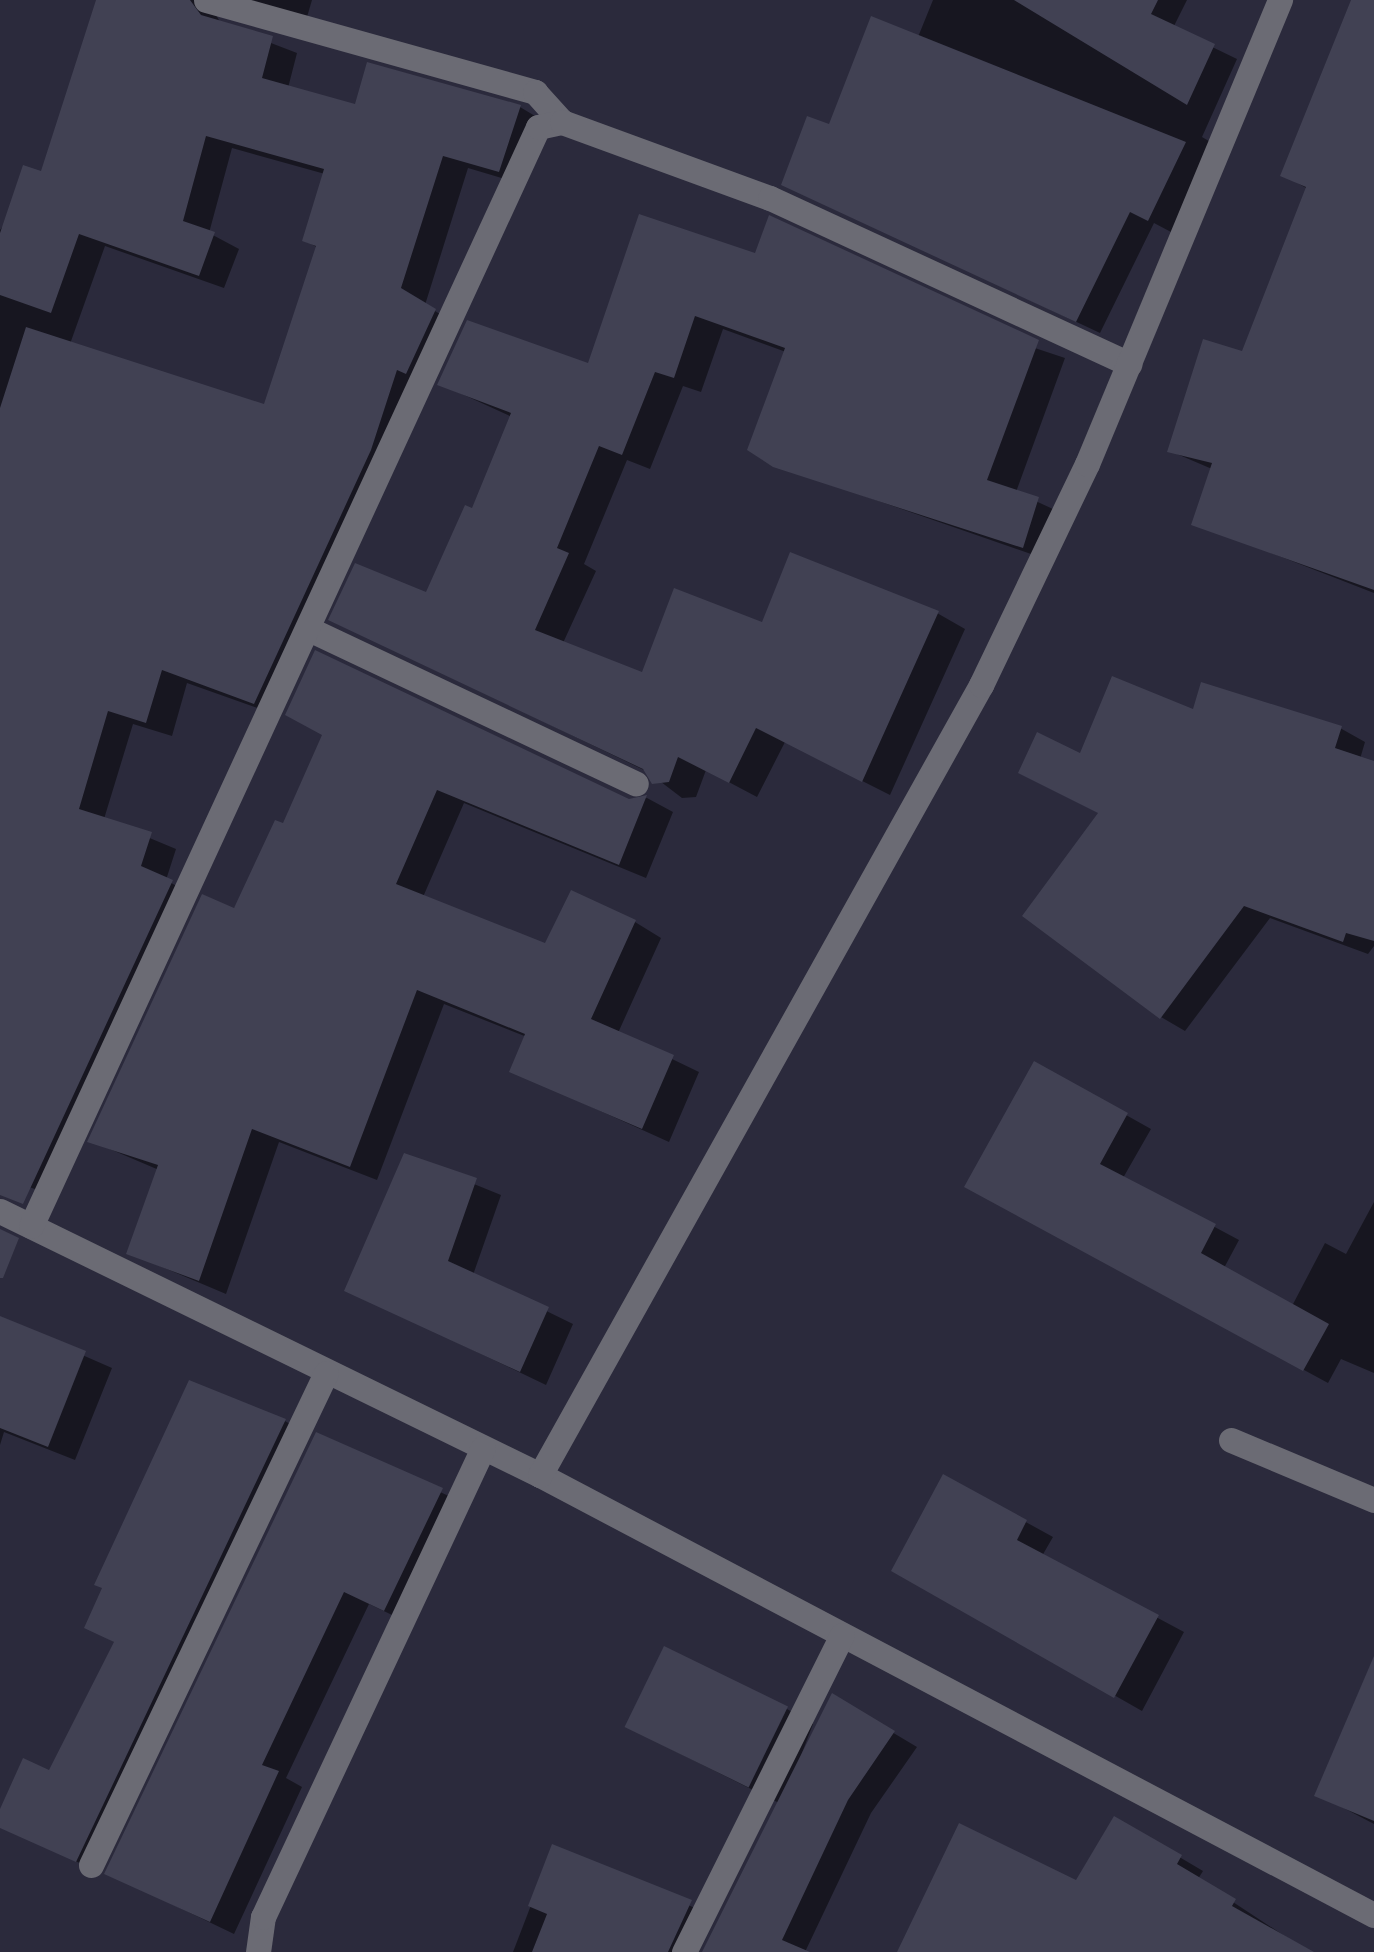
<!DOCTYPE html>
<html>
<head>
<meta charset="utf-8">
<style>
	body { margin:0 }
	#map { position:relative; width:1374px; height:1952px; overflow:hidden; background:#2b2a3c; font-family:Roboto,sans-serif }
	div>[style] { position:absolute }
	[style*='--x'] { left:calc(var(--x)*1px); top:calc(var(--y)*1px); width:calc(var(--w)*1px); rotate:calc(var(--a)*1deg) }
	.shadow>* { inset:0; background:#0007 }
	.building>* { inset:0; background:#414153; transform-origin:0 0 }
	.street>* { height:25px; margin:-12.5px; padding:0 12.5px; transform-origin:12.5px; border-radius:12.5px; background:#6b6b74 }
	span { translate:-50% -50%; white-space:nowrap; text-align:center; line-height:1.15; -webkit-text-stroke:9px #14141c; paint-order:stroke }
</style>
</head>
<body>
<div id="map">
	<div class="shadow">
		<div style="clip-path:polygon(evenodd,98px 0,232px 0,214px 11px,221px 24px,297px 53px,288px 88px,357px 107px,520px 107px,545px 122px,525px 185px,468px 168px,425px 305px,460px 326px,280px 716px,187px 683px,172px 736px,133px 724px,104px 819px,176px 849px,166px 880px,196px 897px,58px 1197px,0 1177px,0 230px,43px 174px,98px 0,232px 148px,325px 174px,305px 240px,318px 248px,266px 407px,70px 344px,105px 246px,224px 288px,239px 249px,209px 233px,232px 148px)"></div>
		<div style="clip-path:polygon(246px 0,312px 0,307px 17px)"></div>
		<div style="clip-path:polygon(933px 0,1187px 0,1173px 28px,1237px 59px,1202px 137px,1214px 144px,1171px 232px,1154px 223px,1100px 333px,784px 184px,918px 37px)"></div>
		<div style="clip-path:polygon(1354px 0,1374px 0,1374px 593px,1194px 523px,1212px 469px,1170px 451px,1243px 354px,1308px 189px,1283px 175px)"></div>
		<div style="clip-path:polygon(756px 256px,1065px 358px,1016px 492px,1066px 515px,1051px 561px,775px 465px,786px 352px,723px 329px,701px 392px,683px 386px,650px 469px,627px 460px,584px 564px,596px 571px,563px 643px,643px 675px,763px 626px,937px 613px,965px 629px,890px 795px,785px 742px,757px 797px,706px 770px,696px 797px,682px 798px,648px 772px,332px 619px,427px 595px,473px 512px,512px 417px,440px 384px,590px 366px)"></div>
		<div style="clip-path:polygon(1195px 713px,1340px 728px,1365px 742px,1360px 759px,1374px 763px,1374px 946px,1368px 954px,1270px 918px,1185px 1031px,1161px 1017px,1081px 757px)"></div>
		<div style="clip-path:polygon(325px 735px,629px 801px,647px 798px,673px 812px,646px 878px,464px 803px,423px 897px,547px 947px,635px 922px,661px 938px,618px 1033px,699px 1072px,669px 1142px,512px 1071px,527px 1037px,444px 1004px,377px 1180px,279px 1142px,226px 1294px,129px 1253px,159px 1170px,91px 1141px,284px 827px)"></div>
		<div style="clip-path:polygon(1035px 1064px,1151px 1129px,1123px 1178px,1239px 1240px,1224px 1268px,1292px 1306px,1325px 1243px,1346px 1254px,1374px 1202px,1374px 1373px,1341px 1359px,1328px 1383px,991px 1200px)"></div>
		<div style="clip-path:polygon(405px 1156px,501px 1195px,473px 1275px,573px 1324px,546px 1385px,347px 1290px)"></div>
		<div style="clip-path:polygon(0 1319px,112px 1368px,75px 1460px,4px 1432px,0 1445px)"></div>
		<div style="clip-path:polygon(285px 1421px,307px 1434px,99px 1872px,0 1826px,0 1815px,50px 1773px,116px 1643px,87px 1627px)"></div>
		<div style="clip-path:polygon(317px 1435px,466px 1504px,409px 1623px,369px 1604px,286px 1778px,302px 1787px,234px 1934px,107px 1873px)"></div>
		<div style="clip-path:polygon(944px 1477px,1053px 1537px,1042px 1556px,1184px 1632px,1142px 1711px,894px 1570px)"></div>
		<div style="clip-path:polygon(1374px 1662px,1374px 1824px,1317px 1794px)"></div>
		<div style="clip-path:polygon(833px 1697px,917px 1747px,871px 1813px,805px 1952px,703px 1952px,779px 1803px,655px 1741px,787px 1709px,813px 1724px,794px 1774px)"></div>
		<div style="clip-path:polygon(1115px 1819px,1203px 1871px,1198px 1879px,1309px 1952px,900px 1952px,1077px 1884px)"></div>
		<div style="clip-path:polygon(553px 1848px,714px 1916px,697px 1952px,513px 1952px)"></div>
	</div>
	<div class="building">
		<div style="clip-path:polygon(96px 0,190px 0,201px 15px,273px 36px,262px 78px,355px 104px,367px 62px,521px 105px,499px 172px,443px 156px,401px 288px,436px 309px,406px 374px,397px 370px,371px 450px,254px 704px,162px 670px,146px 723px,108px 711px,79px 809px,152px 832px,141px 866px,173px 880px,23px 1204px,0 1195px,0 408px,26px 327px,264px 404px,316px 246px,302px 241px,324px 169px,206px 136px,183px 221px,215px 232px,199px 276px,79px 234px,51px 313px,0 295px,0 233px,23px 165px,41px 171px)"></div>
		<div style="clip-path:polygon(1014px 0,1158px 0,1151px 14px,1215px 44px,1187px 105px)"></div>
		<div style="clip-path:polygon(1351px 0,1374px 0,1374px 590px,1191px 525px,1212px 463px,1167px 452px,1203px 339px,1242px 351px,1306px 187px,1280px 176px)"></div>
		<div style="clip-path:polygon(871px 16px,1186px 142px,1148px 221px,1130px 212px,1076px 322px,781px 185px,807px 116px,829px 124px)"></div>
		<div style="clip-path:polygon(639px 214px,755px 253px,769px 215px,1039px 340px,987px 480px,1039px 497px,1023px 548px,773px 467px,747px 450px,785px 348px,695px 316px,674px 378px,655px 372px,622px 455px,599px 446px,557px 548px,569px 553px,535px 630px,642px 672px,674px 588px,762px 622px,790px 552px,939px 611px,862px 782px,756px 728px,729px 783px,678px 757px,669px 782px,652px 784px,643px 769px,328px 620px,355px 563px,426px 592px,465px 505px,472px 508px,511px 413px,437px 385px,467px 320px,588px 363px)"></div>
		<div style="clip-path:polygon(315px 650px,629px 799px,647px 795px,619px 865px,437px 790px,396px 884px,545px 943px,571px 890px,636px 920px,591px 1019px,674px 1055px,642px 1129px,509px 1072px,525px 1034px,417px 990px,350px 1167px,252px 1129px,199px 1281px,126px 1254px,158px 1165px,87px 1142px,202px 894px,234px 908px,275px 820px,283px 823px,322px 735px,285px 715px)"></div>
		<div style="clip-path:polygon(1112px 676px,1193px 709px,1201px 682px,1342px 726px,1335px 748px,1374px 761px,1374px 941px,1346px 933px,1343px 942px,1244px 906px,1160px 1019px,1022px 916px,1098px 813px,1018px 773px,1037px 732px,1080px 753px)"></div>
		<div style="clip-path:polygon(1034px 1061px,1128px 1113px,1100px 1164px,1216px 1224px,1201px 1253px,1329px 1324px,1303px 1371px,964px 1187px)"></div>
		<div style="clip-path:polygon(404px 1153px,477px 1178px,448px 1261px,549px 1307px,520px 1372px,344px 1291px)"></div>
		<div style="clip-path:polygon(0 1229px,19px 1238px,3px 1278px,0 1278px)"></div>
		<div style="clip-path:polygon(0 1316px,86px 1351px,48px 1447px,0 1428px)"></div>
		<div style="clip-path:polygon(189px 1380px,286px 1419px,76px 1862px,0 1828px,0 1809px,23px 1758px,49px 1770px,114px 1642px,84px 1628px,102px 1588px,94px 1585px)"></div>
		<div style="clip-path:polygon(316px 1432px,443px 1488px,384px 1611px,344px 1592px,262px 1765px,279px 1771px,210px 1922px,104px 1874px)"></div>
		<div style="clip-path:polygon(943px 1474px,1027px 1520px,1017px 1540px,1159px 1615px,1114px 1698px,891px 1571px)"></div>
		<div style="left:664px;top:1646px;width:138px;height:90px;rotate:26deg"></div>
		<div style="clip-path:polygon(1374px 1656px,1374px 1821px,1314px 1796px)"></div>
		<div style="clip-path:polygon(832px 1693px,895px 1731px,848px 1800px,782px 1940px,810px 1952px,702px 1952px)"></div>
		<div style="clip-path:polygon(1114px 1816px,1182px 1855px,1177px 1864px,1236px 1899px,1232px 1906px,1314px 1952px,897px 1952px,959px 1823px,1076px 1880px)"></div>
		<div style="clip-path:polygon(552px 1844px,692px 1900px,668px 1952px,532px 1952px,547px 1914px,528px 1906px)"></div>
	</div>
	<div class="street">
		<div style="--x:206;--y:0;--w:342;--a:15.6"></div>
		<div style="--x:535;--y:92;--w:40;--a:48"></div>
		<div style="--x:313;--y:631;--w:357;--a:25.3"></div>
		<div style="--x:0;--y:1211;--w:601;--a:26.05"></div>
		<div style="--x:540;--y:1475;--w:943;--a:27.82"></div>
		<div style="--x:31;--y:1226;--w:1210;--a:-65.23"></div>
		<div style="--x:538;--y:127;--w:25;--a:-12"></div>
		<div style="--x:562;--y:122;--w:221;--a:20.1"></div>
		<div style="--x:770;--y:198;--w:396;--a:24.8"></div>
		<div style="--x:1231;--y:1440;--w:155;--a:22.8"></div>
		<div style="--x:540;--y:1475;--w:905;--a:-60.83"></div>
		<div style="--x:981;--y:685;--w:245;--a:-64.4"></div>
		<div style="--x:1087;--y:464;--w:503;--a:-67.42"></div>
		<div style="--x:91;--y:1865;--w:545;--a:-64.47"></div>
		<div style="--x:258;--y:1952;--w:35;--a:-82"></div>
		<div style="--x:263;--y:1917;--w:518;--a:-64.87"></div>
		<div style="--x:684;--y:1952;--w:354;--a:-63.5"></div>
	</div>
</div>
</body>
</html>
